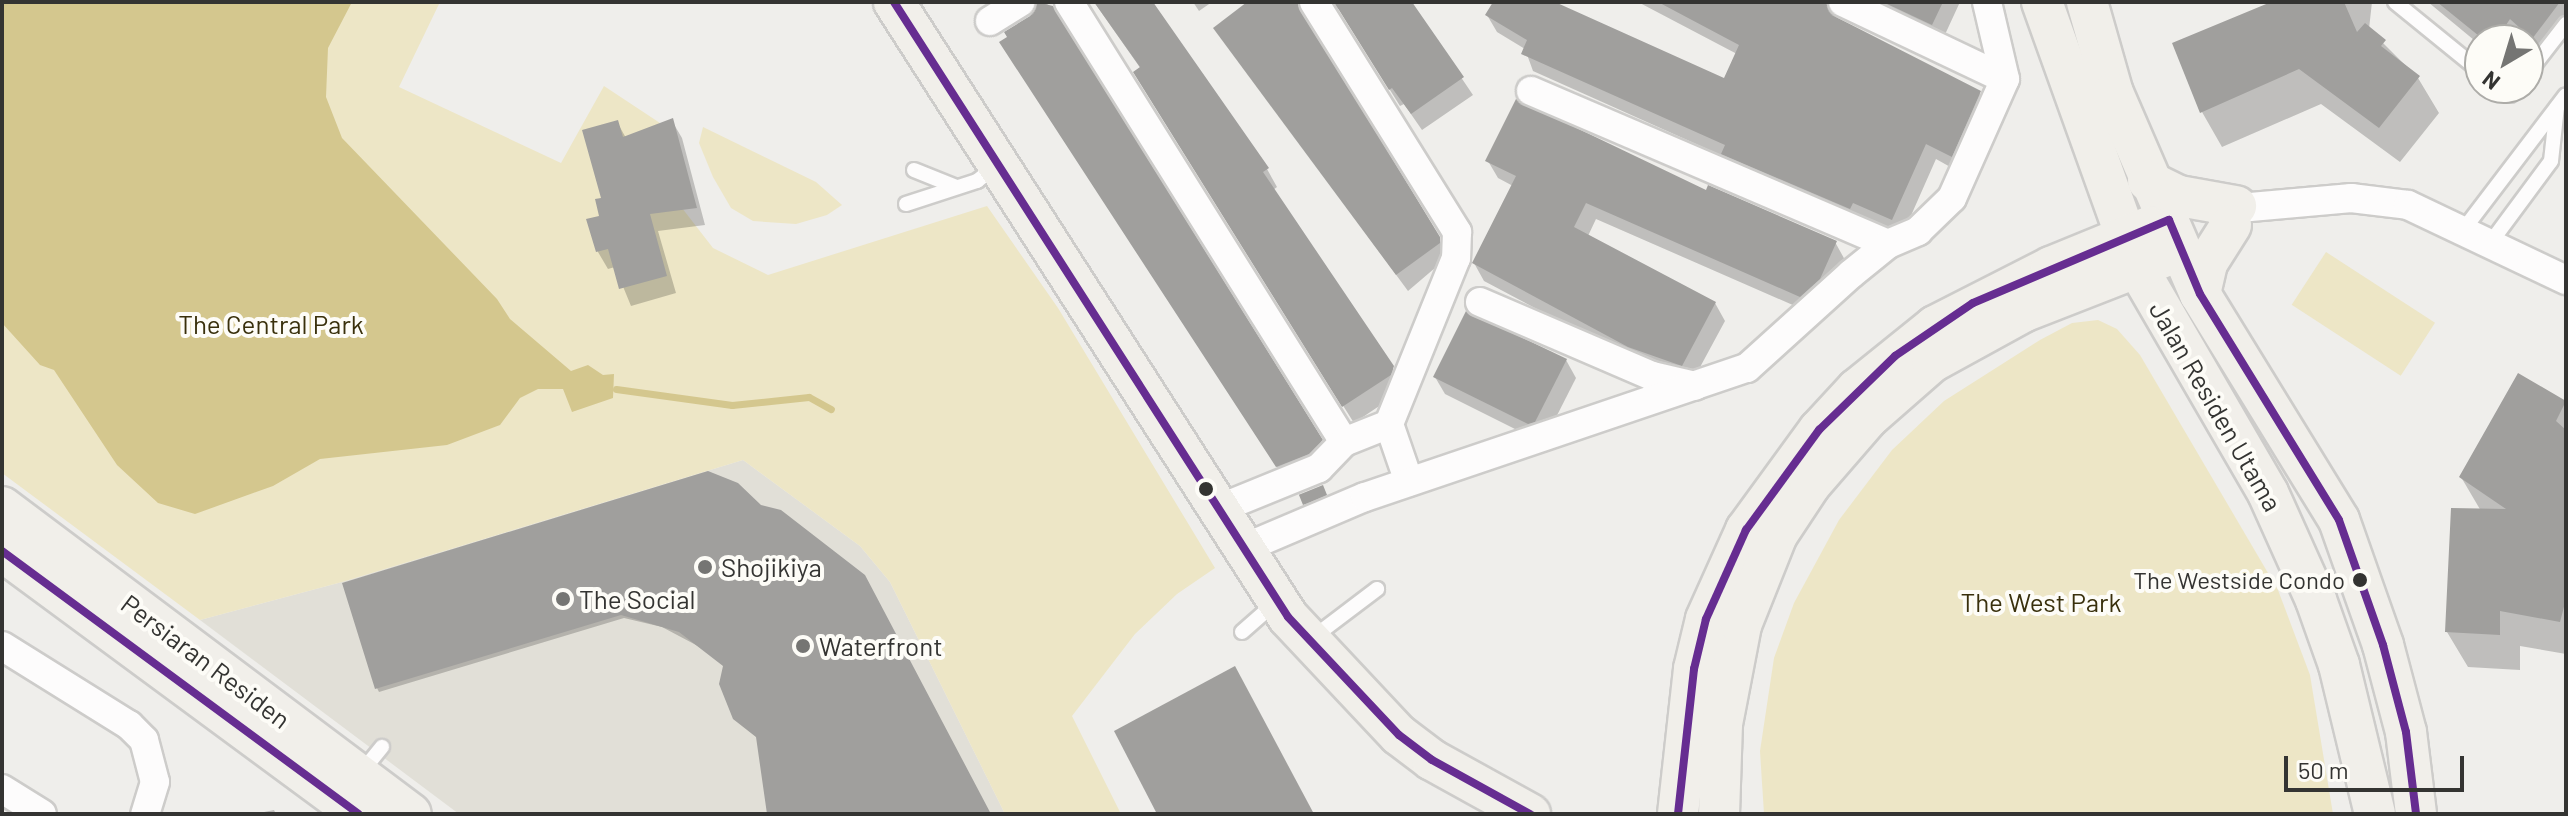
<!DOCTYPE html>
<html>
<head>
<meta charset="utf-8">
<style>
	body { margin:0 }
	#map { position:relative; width:2568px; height:816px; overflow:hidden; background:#efeeeb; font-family:Barlow,sans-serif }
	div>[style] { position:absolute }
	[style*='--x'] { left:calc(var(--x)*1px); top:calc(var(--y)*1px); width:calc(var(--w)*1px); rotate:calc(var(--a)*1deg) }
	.built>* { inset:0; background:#e1dfd7 }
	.green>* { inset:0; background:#ede6c6; transform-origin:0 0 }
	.water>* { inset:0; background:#d4c78e }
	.shadow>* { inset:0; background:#0003 }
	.stream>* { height:7px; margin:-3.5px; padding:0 3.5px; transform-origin:3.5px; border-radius:3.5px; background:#d4c78e }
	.building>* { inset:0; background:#a09f9d; transform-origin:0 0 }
	.roads { filter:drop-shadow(2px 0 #cdccca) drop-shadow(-2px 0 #cdccca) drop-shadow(0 2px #cdccca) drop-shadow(0 -2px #cdccca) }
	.lane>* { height:14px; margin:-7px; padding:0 7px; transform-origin:7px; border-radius:7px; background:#fdfcfc }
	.street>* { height:28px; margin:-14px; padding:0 14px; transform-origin:14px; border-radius:14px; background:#fdfcfc }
	.secondary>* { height:40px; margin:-20px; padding:0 20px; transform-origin:20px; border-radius:20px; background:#f1efea }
	.bus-1>* { height:8px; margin:-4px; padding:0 4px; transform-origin:4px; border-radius:4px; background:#662d91 }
	.dots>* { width:22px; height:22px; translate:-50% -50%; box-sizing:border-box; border:4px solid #fdfcf7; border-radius:50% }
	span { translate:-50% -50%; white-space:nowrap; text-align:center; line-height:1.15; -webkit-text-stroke:8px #fdfcf7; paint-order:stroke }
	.bus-label { font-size:24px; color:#343432 }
	.right { translate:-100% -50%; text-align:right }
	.park-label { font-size:26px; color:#39300c }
	.street-label { font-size:26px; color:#343432 }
	.poi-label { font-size:26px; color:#343432 }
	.left { translate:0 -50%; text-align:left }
	.frame { position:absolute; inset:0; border:4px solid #343432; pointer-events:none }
	.north { position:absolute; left:2464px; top:24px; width:80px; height:80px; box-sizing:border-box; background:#fdfcf7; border:2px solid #adaca8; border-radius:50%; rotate:218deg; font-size:22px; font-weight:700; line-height:32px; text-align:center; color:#343432 }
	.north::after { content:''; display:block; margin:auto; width:28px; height:36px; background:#757573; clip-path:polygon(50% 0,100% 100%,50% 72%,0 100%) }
	.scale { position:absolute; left:2284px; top:756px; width:180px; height:36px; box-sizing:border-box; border:4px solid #343432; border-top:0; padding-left:10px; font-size:24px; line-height:28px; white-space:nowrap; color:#343432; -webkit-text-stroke:6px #fdfcf7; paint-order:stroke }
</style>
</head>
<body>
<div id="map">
	<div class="built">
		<div style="clip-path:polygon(743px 460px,860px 546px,890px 582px,1005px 814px,459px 814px,200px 620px,342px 582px)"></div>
	</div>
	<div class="green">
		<div style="clip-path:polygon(2px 2px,440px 2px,399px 87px,561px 163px,604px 86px,663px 125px,675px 199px,713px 248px,768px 275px,987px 206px,1058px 308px,1215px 568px,1177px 594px,1135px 634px,1072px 716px,1121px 814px,1005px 814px,890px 582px,860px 546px,743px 460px,342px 582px,200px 620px,2px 473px)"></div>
		<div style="clip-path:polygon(703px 127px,816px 182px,842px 205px,827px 215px,796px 224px,753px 221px,731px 208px,713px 177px,699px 143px)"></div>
		<div style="left:2326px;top:252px;width:130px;height:63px;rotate:33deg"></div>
		<div style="clip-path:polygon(2098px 320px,2117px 329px,2140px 355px,2278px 590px,2310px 675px,2333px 814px,1764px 814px,1760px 751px,1774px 658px,1794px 603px,1839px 520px,1892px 450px,1944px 401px,2040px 340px,2072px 323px)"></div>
	</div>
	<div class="water">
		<div style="clip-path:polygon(2px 2px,352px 2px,328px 48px,326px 97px,342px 138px,497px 299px,510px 319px,571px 371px,588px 365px,603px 375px,614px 374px,613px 398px,572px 412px,563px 389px,538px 389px,520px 398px,500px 425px,447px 445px,320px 459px,273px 486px,195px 514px,158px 503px,117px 465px,54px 370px,40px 365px,2px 323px)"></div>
	</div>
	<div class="shadow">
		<div style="clip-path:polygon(1030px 2px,1046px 2px,1331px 458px,1288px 484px,1012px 60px,1009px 38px,1037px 12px)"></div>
		<div style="clip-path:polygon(1094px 2px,1151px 2px,1267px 169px,1277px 187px,1273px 190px,1392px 367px,1403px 386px,1400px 392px,1354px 423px,1145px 90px,1141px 69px)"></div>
		<div style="clip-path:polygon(1193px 2px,1212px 2px,1199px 11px)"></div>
		<div style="clip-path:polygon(1250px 2px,1325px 2px,1314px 5px,1306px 20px,1449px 256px,1408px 291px,1215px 28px)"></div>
		<div style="clip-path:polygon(1326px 2px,1410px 2px,1473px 95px,1422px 130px,1404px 104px,1400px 106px,1340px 10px)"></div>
		<div style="clip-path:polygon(1495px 2px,1544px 2px,1725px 81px,1737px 54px,1638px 2px,1960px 2px,1942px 41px,1836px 13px,1837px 20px,1979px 93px,1989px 110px,1961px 173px,1936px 159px,1902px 236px,1733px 171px,1725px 157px,1533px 71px,1525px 49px,1497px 32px,1487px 15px)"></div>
		<div style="clip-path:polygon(2273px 2px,2372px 2px,2369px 29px,2418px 78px,2439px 113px,2400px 162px,2321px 104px,2222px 147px,2202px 112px)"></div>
		<div style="clip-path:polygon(2428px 2px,2566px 2px,2566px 24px,2542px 55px,2521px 35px,2517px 40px,2480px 40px,2480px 45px)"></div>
		<div style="clip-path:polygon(672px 121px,682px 138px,705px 225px,658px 231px,676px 293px,631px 306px,615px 267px,608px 269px,598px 252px,589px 221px,602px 217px,617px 122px,626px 138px)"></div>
		<div style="clip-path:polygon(1488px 161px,1707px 193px,1835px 242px,1845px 260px,1829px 297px,1811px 313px,1596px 219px,1588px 236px,1715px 303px,1725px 321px,1692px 382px,1640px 364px,1484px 281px,1474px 263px,1513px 186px,1498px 178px)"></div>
		<div style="clip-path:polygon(1566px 360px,1576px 378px,1545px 439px,1539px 441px,1445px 394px,1435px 377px)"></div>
		<div style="clip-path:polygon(2564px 402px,2566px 654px,2520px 646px,2520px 670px,2468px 667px,2447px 632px,2481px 511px,2461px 477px)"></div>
		<div style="clip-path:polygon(708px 473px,989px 814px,771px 814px,759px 739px,734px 718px,725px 667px,713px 654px,662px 627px,624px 618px,379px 692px,377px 688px)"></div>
		<div style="clip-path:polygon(1325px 491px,1327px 499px,1306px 507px,1304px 503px)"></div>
		<div style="clip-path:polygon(274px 810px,276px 814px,254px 814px)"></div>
	</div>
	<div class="stream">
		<div style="--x:616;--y:389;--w:117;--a:7.9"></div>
		<div style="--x:732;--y:405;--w:77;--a:-5.9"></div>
		<div style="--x:809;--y:397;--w:25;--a:29"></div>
	</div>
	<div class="building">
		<div style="clip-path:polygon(1037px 2px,1053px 6px,1323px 440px,1309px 454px,1276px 467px,999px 42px,1007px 37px,1004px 32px,1030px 16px)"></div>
		<div style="clip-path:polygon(1094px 2px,1153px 2px,1269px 168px,1263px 172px,1394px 366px,1391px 375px,1342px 407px,1133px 72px,1140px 67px)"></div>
		<div style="clip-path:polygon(1247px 2px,1297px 2px,1440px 237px,1440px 243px,1396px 275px,1213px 28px)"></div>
		<div style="clip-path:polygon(1334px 2px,1412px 2px,1464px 77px,1411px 114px,1392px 88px,1389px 90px)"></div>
		<div style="clip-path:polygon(1493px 2px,1555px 2px,1724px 78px,1739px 45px,1658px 2px,1826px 2px,1836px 17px,1981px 91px,1952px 157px,1926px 144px,1892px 220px,1853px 203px,1850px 209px,1721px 154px,1725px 145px,1521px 54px,1527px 40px,1485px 15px)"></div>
		<div style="clip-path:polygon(1883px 2px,1943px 2px,1932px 25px)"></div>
		<div style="clip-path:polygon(2271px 2px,2344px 2px,2357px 32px,2365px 23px,2386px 40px,2381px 46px,2420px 76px,2379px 128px,2299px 69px,2200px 113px,2172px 43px)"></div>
		<div style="clip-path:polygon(2437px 2px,2560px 2px,2532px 39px,2510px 19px,2496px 40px,2484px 40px)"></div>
		<div style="clip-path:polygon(1516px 99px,1706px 190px,1708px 185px,1837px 241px,1820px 279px,1800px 297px,1586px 203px,1574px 227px,1716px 302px,1682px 366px,1628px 347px,1472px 263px,1516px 176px,1485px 161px)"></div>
		<div style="clip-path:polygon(673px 118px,697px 208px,650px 214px,667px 276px,619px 289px,608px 249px,596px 252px,586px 219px,599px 216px,595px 199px,601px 198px,582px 130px,618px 120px,623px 137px)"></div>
		<div style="clip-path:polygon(1466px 311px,1567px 359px,1535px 422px,1528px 424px,1433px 377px)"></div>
		<div style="clip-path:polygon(2518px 373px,2566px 401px,2556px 421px,2566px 430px,2566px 599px,2560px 622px,2500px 611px,2500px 635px,2445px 632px,2451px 508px,2506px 509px,2459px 477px)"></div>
		<div style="clip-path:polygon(708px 471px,738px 483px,761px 505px,781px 510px,865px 575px,991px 814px,767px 814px,756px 737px,733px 719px,719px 684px,723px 666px,679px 632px,621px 615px,375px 689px,342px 583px)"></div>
		<div style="left:1323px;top:485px;width:11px;height:26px;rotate:68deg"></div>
		<div style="clip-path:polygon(1235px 666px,1314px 814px,1157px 814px,1114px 731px)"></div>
	</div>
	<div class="roads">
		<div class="lane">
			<div style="--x:2395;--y:2;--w:109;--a:39.1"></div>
			<div style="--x:2528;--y:73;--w:62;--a:-52.2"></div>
			<div style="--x:2500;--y:88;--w:12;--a:35"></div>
			<div style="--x:2510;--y:95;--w:10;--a:-45"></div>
			<div style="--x:914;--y:170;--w:45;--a:22"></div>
			<div style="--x:906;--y:204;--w:75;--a:-17.9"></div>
			<div style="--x:977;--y:181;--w:23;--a:-38"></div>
			<div style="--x:2464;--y:229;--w:168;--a:-52.7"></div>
			<div style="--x:2491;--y:242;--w:101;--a:-53.5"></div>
			<div style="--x:2551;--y:161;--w:54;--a:-83.7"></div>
			<div style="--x:1242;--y:632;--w:44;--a:-41.3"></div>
			<div style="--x:1311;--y:639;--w:83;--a:-37.1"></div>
			<div style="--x:360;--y:774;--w:35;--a:-51"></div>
		</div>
		<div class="street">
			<div style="--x:1069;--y:2;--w:519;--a:57.99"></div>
			<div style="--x:1314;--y:2;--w:271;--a:58.1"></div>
			<div style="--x:1457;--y:232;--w:26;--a:92"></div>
			<div style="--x:1456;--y:258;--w:179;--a:112"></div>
			<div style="--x:1843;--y:2;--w:179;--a:25.4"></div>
			<div style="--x:990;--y:21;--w:36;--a:-32"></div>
			<div style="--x:1531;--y:91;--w:388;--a:23.2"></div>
			<div style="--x:2217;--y:210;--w:135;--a:-5.1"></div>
			<div style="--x:2351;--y:198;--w:57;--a:7"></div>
			<div style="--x:2408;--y:205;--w:175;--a:25.4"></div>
			<div style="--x:1480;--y:302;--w:187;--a:23.3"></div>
			<div style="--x:1652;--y:376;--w:44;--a:13.1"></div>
			<div style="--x:1221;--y:508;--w:106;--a:-22.2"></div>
			<div style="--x:1319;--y:468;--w:36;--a:-46"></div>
			<div style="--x:1344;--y:442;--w:48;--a:-21.8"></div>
			<div style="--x:1389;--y:424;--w:61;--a:71"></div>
			<div style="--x:1247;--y:547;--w:128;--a:-23"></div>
			<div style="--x:1365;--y:497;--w:403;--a:-18.7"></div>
			<div style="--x:1747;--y:368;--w:140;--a:-42.1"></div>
			<div style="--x:1851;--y:274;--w:48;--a:-39"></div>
			<div style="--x:1888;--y:244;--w:33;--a:-23"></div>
			<div style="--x:1918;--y:231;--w:47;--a:-44.1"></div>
			<div style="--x:1952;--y:198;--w:130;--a:-66"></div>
			<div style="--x:2005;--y:79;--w:79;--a:-103.2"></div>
			<div style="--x:2;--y:646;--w:150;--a:31.9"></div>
			<div style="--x:129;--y:725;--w:21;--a:45"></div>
			<div style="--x:144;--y:740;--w:43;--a:75.3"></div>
			<div style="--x:155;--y:782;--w:34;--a:107"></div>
			<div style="--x:2;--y:789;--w:47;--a:32"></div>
		</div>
		<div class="secondary">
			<div style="--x:894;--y:2;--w:730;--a:57.35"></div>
			<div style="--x:1288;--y:617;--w:162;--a:46.8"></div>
			<div style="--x:1399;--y:735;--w:41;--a:37.1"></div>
			<div style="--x:1432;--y:760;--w:112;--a:28.9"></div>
			<div style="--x:2042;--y:2;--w:282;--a:70.3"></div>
			<div style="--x:2137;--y:267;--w:261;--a:59.9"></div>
			<div style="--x:2268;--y:493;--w:117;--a:65.8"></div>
			<div style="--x:2316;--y:600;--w:69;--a:70.5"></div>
			<div style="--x:2339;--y:665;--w:153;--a:76.4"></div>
			<div style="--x:2087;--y:2;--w:95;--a:74.1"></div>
			<div style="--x:2113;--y:93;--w:219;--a:66.6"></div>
			<div style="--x:2200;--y:294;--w:265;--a:58.4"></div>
			<div style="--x:2339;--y:520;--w:133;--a:70.6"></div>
			<div style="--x:2383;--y:645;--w:90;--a:75.2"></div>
			<div style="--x:2406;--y:732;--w:83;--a:83"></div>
			<div style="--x:2148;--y:181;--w:34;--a:26"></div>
			<div style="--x:2179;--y:196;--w:58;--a:10"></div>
			<div style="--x:2200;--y:294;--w:32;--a:-77"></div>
			<div style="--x:2207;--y:263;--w:45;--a:-57.7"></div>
			<div style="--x:2;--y:507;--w:511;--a:36.89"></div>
			<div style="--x:2;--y:551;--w:443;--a:36.4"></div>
			<div style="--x:1678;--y:814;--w:146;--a:-83.7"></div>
			<div style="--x:1694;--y:669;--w:51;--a:-76.5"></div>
			<div style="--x:1706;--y:619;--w:98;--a:-65.8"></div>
			<div style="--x:1746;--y:530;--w:124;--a:-53.9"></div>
			<div style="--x:1819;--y:430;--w:56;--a:-47.2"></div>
			<div style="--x:1857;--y:389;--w:100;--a:-38.9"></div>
			<div style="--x:1935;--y:326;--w:130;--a:-27"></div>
			<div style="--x:2051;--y:267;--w:106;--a:-22.2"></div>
			<div style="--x:1719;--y:814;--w:90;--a:-88.1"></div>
			<div style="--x:1722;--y:724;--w:101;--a:-79.1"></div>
			<div style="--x:1741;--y:625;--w:97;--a:-68.2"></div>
			<div style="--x:1777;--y:535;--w:60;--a:-56.6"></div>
			<div style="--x:1810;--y:485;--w:89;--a:-49.1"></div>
			<div style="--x:1868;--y:418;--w:85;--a:-41.2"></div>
			<div style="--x:1932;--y:362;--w:104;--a:-28.8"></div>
			<div style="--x:2023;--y:312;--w:150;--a:-21.4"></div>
		</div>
	</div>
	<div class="bus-1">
		<div style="--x:894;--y:2;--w:730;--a:57.35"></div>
		<div style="--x:1288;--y:617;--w:162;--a:46.8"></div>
		<div style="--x:1399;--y:735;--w:41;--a:37.1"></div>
		<div style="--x:1432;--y:760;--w:112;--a:28.9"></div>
		<div style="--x:2;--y:551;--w:443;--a:36.4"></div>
		<div style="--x:1678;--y:814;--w:146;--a:-83.7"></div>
		<div style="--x:1694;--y:669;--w:51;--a:-76.5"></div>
		<div style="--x:1706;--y:619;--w:98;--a:-65.8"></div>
		<div style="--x:1746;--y:530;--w:124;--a:-53.9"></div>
		<div style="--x:1819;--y:430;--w:106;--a:-44.2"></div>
		<div style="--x:1895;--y:356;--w:94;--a:-34.2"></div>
		<div style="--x:1973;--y:303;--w:213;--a:-23"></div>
		<div style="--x:2169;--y:220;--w:80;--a:67.3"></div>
		<div style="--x:2200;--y:294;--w:265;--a:58.4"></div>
		<div style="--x:2339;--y:520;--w:133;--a:70.6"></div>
		<div style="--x:2383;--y:645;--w:90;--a:75.2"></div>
		<div style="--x:2406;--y:732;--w:83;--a:83"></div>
	</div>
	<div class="dots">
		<div style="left:1206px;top:489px;background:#343432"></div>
		<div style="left:705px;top:567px;background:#757573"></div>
		<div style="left:2360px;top:580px;background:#343432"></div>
		<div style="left:563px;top:599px;background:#757573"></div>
		<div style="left:803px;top:646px;background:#757573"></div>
	</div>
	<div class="bus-label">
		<span class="right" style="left:2345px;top:580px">The Westside Condo</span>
	</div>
	<div class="park-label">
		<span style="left:271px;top:324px">The Central Park</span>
		<span style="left:2041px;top:602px">The West Park</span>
	</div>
	<div class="street-label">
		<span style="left:2216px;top:406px;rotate:60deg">Jalan Residen Utama</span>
		<span style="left:206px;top:661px;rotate:37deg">Persiaran Residen</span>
	</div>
	<div class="poi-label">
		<span class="left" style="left:721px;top:567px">Shojikiya</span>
		<span class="left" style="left:579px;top:599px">The Social</span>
		<span class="left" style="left:819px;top:646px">Waterfront</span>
	</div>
	<div class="frame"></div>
	<div class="north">N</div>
	<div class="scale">50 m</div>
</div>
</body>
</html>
